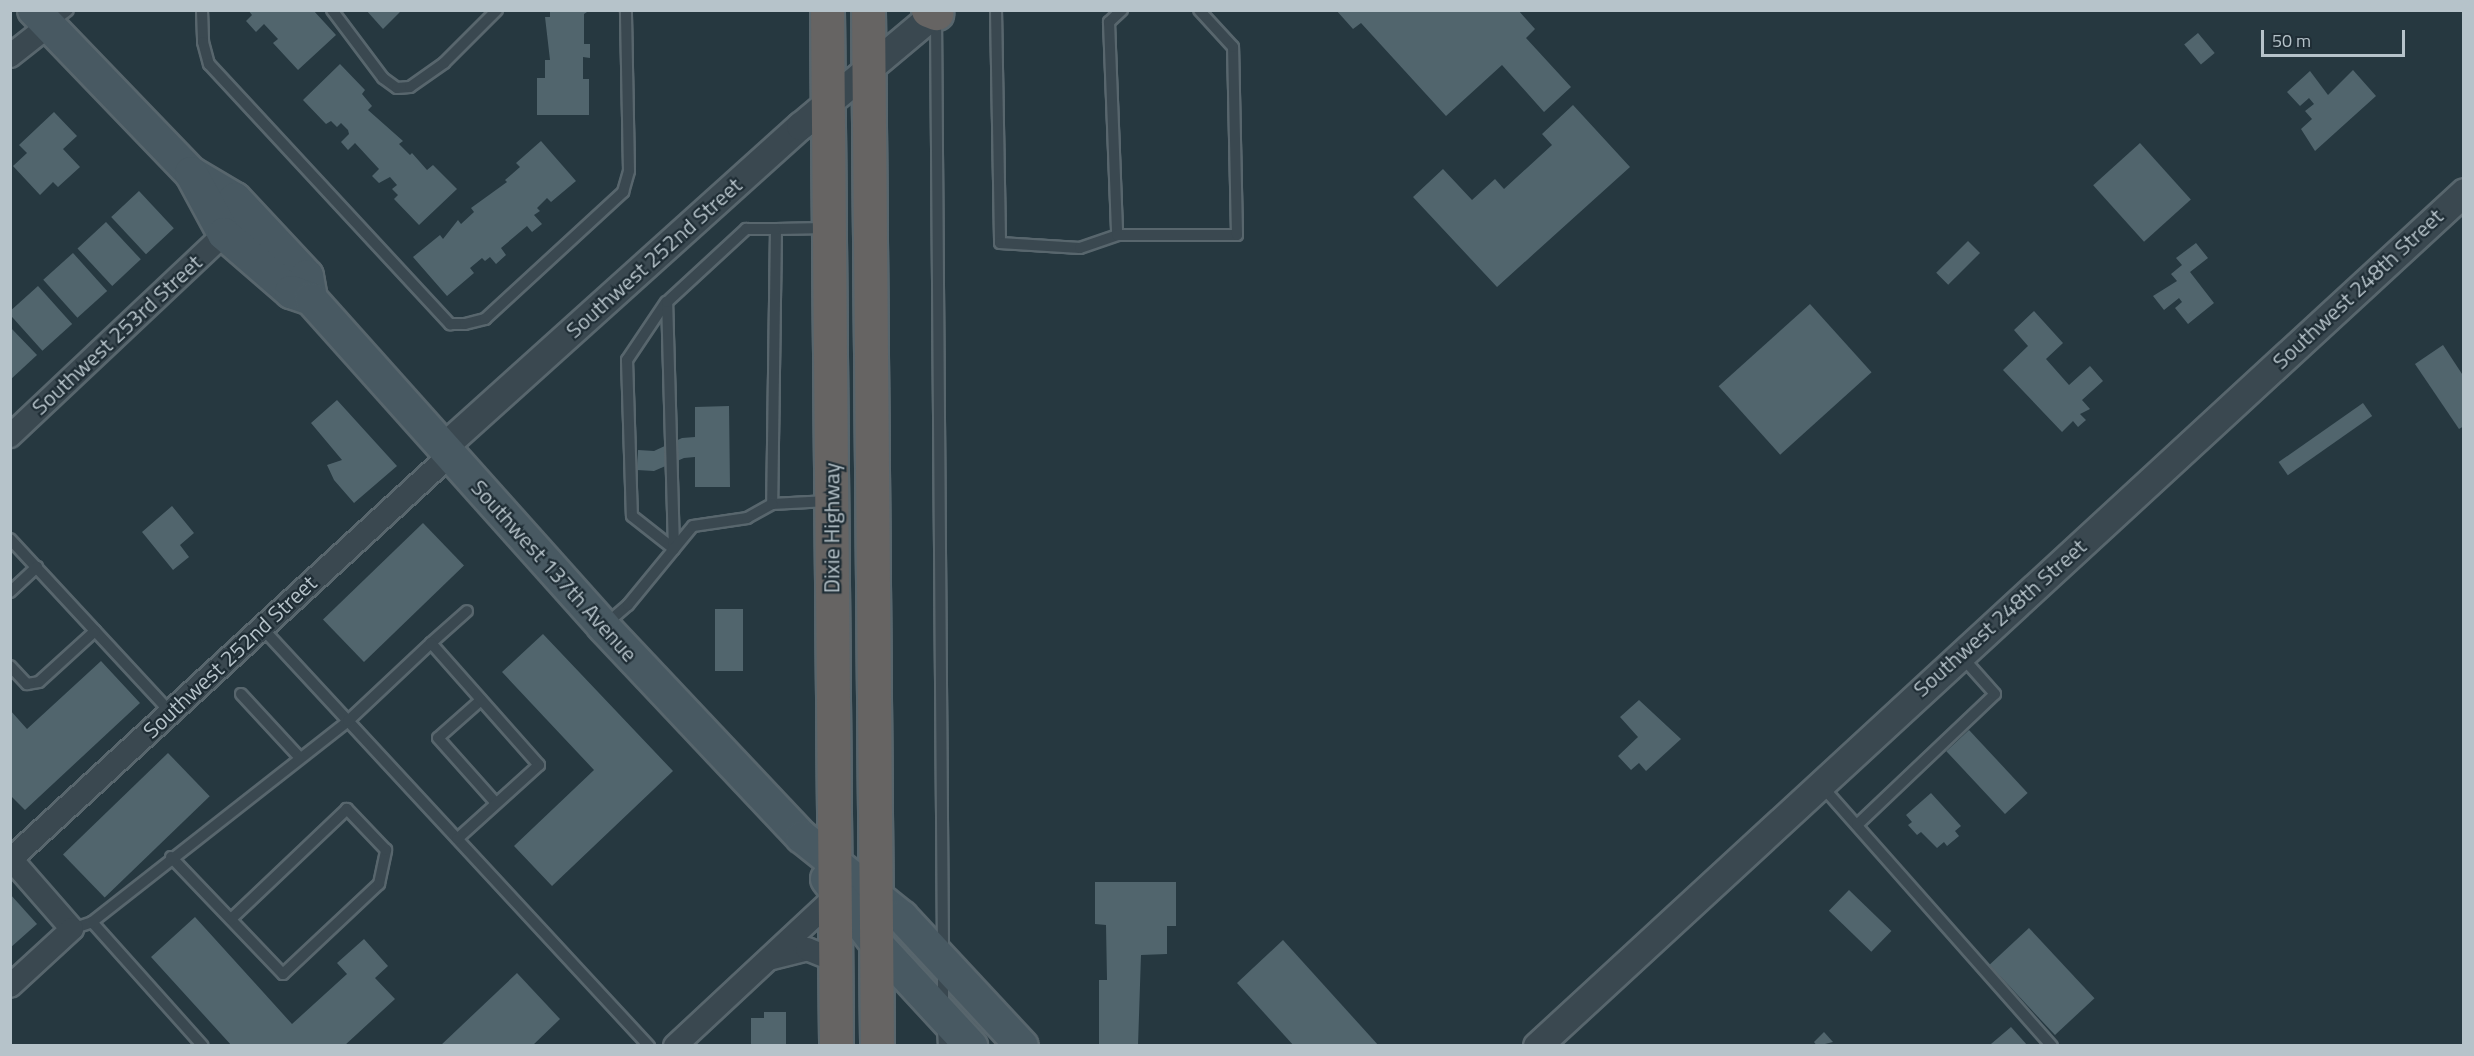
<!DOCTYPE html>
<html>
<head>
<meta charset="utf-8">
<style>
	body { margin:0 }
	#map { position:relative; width:2474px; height:1056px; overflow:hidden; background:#263840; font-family:"Titillium Web",sans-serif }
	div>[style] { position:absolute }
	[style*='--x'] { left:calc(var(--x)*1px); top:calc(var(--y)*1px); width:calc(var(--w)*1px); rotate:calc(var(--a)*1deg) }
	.building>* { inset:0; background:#51656d; transform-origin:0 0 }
	.roads { filter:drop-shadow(2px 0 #58666d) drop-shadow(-2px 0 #58666d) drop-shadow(0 2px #58666d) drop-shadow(0 -2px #58666d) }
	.service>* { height:10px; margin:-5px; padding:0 5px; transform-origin:5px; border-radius:5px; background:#3a4850 }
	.minor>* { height:22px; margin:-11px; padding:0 11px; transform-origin:11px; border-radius:11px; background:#3a4850 }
	.tertiary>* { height:27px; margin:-13.5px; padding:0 13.5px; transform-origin:13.5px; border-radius:13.5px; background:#3a4850 }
	.secondary>* { height:32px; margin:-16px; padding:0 16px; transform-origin:16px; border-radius:16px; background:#485962 }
	.trunk>* { height:33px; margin:-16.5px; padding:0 16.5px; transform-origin:16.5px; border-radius:16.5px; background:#666463 }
	span { translate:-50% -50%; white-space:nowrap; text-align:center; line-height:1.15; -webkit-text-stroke:4.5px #1f2d35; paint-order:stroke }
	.street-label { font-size:22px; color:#b6c3ca }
	.frame { position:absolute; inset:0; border:12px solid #b6c3ca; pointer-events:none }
	.scale { position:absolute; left:2261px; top:30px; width:144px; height:27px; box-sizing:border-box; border:3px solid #b6c3ca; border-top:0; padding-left:8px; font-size:18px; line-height:21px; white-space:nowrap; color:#b6c3ca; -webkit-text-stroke:4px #1f2d35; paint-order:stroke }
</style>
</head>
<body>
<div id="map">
	<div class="building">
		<div style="clip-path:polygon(248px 10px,313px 10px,336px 35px,298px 70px,273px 43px,278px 39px,264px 24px,256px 32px,246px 21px,252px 15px)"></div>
		<div style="clip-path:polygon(366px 10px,402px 10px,383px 29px)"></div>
		<div style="clip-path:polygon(550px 10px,590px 10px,584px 14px,584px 44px,590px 44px,590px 58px,583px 57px,583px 79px,589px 79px,589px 115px,537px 115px,537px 78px,545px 78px,545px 60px,550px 60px,545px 17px,550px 17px)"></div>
		<div style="clip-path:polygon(1336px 10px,1518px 10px,1535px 29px,1526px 38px,1571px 87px,1544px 112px,1502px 65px,1446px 116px,1361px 23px,1353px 29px)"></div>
		<div style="left:2198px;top:33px;width:26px;height:18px;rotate:50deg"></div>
		<div style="clip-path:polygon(340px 64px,365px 90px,362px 94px,372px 106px,368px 110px,403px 141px,399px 144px,410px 155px,412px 153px,427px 170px,433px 165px,457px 189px,419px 225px,394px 199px,398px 195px,392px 189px,397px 185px,390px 177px,379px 183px,372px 176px,379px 169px,355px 143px,348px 150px,341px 142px,349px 134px,348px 130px,341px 123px,337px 127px,331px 121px,326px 124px,303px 100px)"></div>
		<div style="clip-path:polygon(2353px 70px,2376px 96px,2315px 151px,2301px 129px,2312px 119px,2305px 111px,2314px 104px,2309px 98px,2300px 106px,2287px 92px,2310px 71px,2328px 95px)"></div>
		<div style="clip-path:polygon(1573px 105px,1630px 167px,1497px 287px,1413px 197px,1443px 169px,1472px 200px,1495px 179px,1504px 189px,1552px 145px,1542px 134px)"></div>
		<div style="clip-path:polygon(54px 112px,77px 136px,63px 149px,80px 167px,58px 187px,53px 182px,40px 195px,13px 166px,27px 153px,19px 145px)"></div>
		<div style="clip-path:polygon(541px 141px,576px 181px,551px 202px,547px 198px,537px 208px,540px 211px,534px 215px,542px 224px,532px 232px,527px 226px,501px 248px,506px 255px,496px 264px,490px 257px,485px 261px,482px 258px,470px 268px,474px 273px,447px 296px,413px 257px,440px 235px,443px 239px,458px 220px,461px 224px,474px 212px,471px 208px,507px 182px,505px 180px,520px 167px,516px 163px)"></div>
		<div style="left:2140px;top:143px;width:76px;height:63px;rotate:48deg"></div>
		<div style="left:139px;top:191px;width:51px;height:38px;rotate:47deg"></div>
		<div style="left:106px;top:222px;width:51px;height:39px;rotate:47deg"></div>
		<div style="left:1968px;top:241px;width:17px;height:45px;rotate:45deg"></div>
		<div style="clip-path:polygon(2196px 243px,2208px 258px,2190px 272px,2214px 303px,2188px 324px,2175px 308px,2182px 302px,2179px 298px,2164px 310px,2153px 296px,2177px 281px,2171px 274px,2182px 265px,2176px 258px)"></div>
		<div style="left:73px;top:253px;width:51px;height:40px;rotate:48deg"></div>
		<div style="left:38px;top:286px;width:51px;height:40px;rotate:48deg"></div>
		<div style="left:1810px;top:304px;width:92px;height:123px;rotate:48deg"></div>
		<div style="clip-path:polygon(2034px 311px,2063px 343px,2046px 359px,2069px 385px,2090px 366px,2103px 381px,2082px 400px,2090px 409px,2080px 414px,2086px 420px,2078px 427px,2073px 421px,2062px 432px,2003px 370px,2028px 346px,2014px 330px)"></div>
		<div style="clip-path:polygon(10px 327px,37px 355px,10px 380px)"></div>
		<div style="clip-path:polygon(2443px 345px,2464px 377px,2464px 426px,2459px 429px,2415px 364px)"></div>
		<div style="clip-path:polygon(337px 400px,397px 466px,354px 503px,334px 480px,327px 465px,342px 460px,311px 423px)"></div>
		<div style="left:2363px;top:403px;width:16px;height:103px;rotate:55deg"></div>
		<div style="clip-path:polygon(729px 406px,730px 487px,695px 487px,695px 457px,684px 458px,654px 471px,637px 470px,638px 450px,654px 451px,682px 438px,695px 437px,695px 407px)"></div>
		<div style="clip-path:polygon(172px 506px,194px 533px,180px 545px,189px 557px,173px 570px,142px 532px)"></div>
		<div style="left:423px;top:523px;width:59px;height:139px;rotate:46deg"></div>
		<div style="left:743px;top:609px;width:62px;height:28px;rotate:90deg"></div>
		<div style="clip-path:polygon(543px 634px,673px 771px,552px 886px,514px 846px,594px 770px,502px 672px)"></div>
		<div style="clip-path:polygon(101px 661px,140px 703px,25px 810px,10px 795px,10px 710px,27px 729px)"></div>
		<div style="clip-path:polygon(1639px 700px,1681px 739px,1646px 771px,1639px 763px,1631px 770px,1618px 756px,1638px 737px,1620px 717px)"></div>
		<div style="left:1969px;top:730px;width:86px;height:31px;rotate:47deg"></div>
		<div style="left:168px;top:753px;width:60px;height:146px;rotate:46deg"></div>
		<div style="clip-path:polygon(1931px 793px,1961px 826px,1955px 831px,1959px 836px,1947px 846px,1944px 842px,1937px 848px,1921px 832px,1917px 835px,1908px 825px,1912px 822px,1906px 815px)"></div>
		<div style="clip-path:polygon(1095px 882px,1176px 882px,1176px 926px,1167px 926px,1167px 954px,1141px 955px,1138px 1046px,1099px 1046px,1099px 980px,1107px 980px,1106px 925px,1095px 924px)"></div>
		<div style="left:1849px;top:890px;width:59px;height:29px;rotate:44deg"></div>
		<div style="clip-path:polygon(10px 894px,37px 924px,10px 948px)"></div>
		<div style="clip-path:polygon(195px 917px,292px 1024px,347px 974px,337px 963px,364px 939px,388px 966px,375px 978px,395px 999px,344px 1046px,232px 1046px,151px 957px)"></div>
		<div style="left:2029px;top:928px;width:96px;height:54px;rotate:47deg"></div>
		<div style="clip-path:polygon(1283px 940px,1379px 1046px,1294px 1046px,1237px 983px)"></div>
		<div style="clip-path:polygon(517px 973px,560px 1019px,532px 1046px,440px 1046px)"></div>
		<div style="clip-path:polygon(764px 1012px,786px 1012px,786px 1046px,751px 1046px,751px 1018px,764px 1018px)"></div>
		<div style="clip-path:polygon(2011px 1027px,2028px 1046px,1993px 1046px,1991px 1044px)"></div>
		<div style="clip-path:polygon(1824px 1032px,1833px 1042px,1817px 1046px,1814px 1042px)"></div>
	</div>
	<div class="roads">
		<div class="service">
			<div style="--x:202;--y:10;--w:32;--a:88"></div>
			<div style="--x:203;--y:42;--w:23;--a:75"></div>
			<div style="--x:209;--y:64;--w:355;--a:47.2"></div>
			<div style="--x:450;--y:324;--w:15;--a:0"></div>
			<div style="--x:465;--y:324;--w:21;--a:-14"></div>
			<div style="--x:485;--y:319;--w:188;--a:-42.6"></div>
			<div style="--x:623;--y:192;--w:22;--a:-74"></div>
			<div style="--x:629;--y:171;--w:161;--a:-91.1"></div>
			<div style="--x:332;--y:10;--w:85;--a:53.1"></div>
			<div style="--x:383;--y:78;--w:17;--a:36"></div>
			<div style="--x:397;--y:88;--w:13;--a:-4"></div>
			<div style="--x:410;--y:87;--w:42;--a:-35.2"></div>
			<div style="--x:444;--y:63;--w:75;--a:-45"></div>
			<div style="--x:996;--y:10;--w:233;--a:89"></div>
			<div style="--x:1000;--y:243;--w:80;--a:3.6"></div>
			<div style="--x:1080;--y:248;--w:40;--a:-18.9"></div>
			<div style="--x:1122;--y:10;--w:18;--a:137"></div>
			<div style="--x:1109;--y:22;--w:213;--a:87.8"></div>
			<div style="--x:1117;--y:235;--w:120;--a:0"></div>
			<div style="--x:1237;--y:235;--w:188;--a:-91.2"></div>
			<div style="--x:1233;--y:47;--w:50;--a:-132.6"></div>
			<div style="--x:936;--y:17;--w:935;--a:89.57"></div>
			<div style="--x:51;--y:23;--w:21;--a:-37"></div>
			<div style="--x:826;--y:228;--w:50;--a:178.9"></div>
			<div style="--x:776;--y:229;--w:275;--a:90.8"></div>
			<div style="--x:772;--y:504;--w:56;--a:-3.1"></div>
			<div style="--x:666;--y:302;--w:70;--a:123.9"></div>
			<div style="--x:627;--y:360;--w:156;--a:88.2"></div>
			<div style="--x:632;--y:516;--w:53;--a:38.2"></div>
			<div style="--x:10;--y:539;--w:236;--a:47.2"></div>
			<div style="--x:674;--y:549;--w:247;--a:-91.6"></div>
			<div style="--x:667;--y:302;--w:108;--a:-42.7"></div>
			<div style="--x:746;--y:229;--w:30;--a:0"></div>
			<div style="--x:10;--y:592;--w:37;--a:-43"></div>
			<div style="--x:606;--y:624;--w:29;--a:-41"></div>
			<div style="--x:628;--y:605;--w:102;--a:-50.6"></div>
			<div style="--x:693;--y:526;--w:55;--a:-8.4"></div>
			<div style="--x:747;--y:518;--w:29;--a:-29"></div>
			<div style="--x:262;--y:628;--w:570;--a:47.21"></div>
			<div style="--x:431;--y:643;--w:48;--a:-41.6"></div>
			<div style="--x:10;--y:666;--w:25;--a:47"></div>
			<div style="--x:27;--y:684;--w:12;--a:-9"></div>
			<div style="--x:39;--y:682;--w:76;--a:-42.3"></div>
			<div style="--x:241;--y:694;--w:87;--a:47.3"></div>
			<div style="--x:481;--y:700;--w:57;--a:138.5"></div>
			<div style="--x:438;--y:738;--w:87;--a:48.3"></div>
			<div style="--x:1820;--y:784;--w:350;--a:48.5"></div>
			<div style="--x:1857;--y:825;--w:190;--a:-43.5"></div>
			<div style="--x:1995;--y:694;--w:50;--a:-131.7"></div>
			<div style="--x:171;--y:857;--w:162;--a:46.3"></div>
			<div style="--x:283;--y:974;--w:132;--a:-43.2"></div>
			<div style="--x:379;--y:884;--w:35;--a:-78"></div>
			<div style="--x:386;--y:850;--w:57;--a:-133.6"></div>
			<div style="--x:347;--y:809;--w:160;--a:136.5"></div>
			<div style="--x:92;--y:922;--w:166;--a:48.2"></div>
			<div style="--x:72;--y:929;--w:21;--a:-19"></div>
			<div style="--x:92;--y:922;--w:325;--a:-38.1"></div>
			<div style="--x:348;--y:721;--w:114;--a:-43.2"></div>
			<div style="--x:431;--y:643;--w:163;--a:48.5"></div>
			<div style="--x:539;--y:765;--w:110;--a:137.9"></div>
			<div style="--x:943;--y:1006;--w:35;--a:-90"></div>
			<div style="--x:943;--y:1028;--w:18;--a:87"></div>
		</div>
		<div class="minor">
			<div style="--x:10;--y:56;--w:48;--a:-38.3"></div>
			<div style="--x:10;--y:436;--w:294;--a:-43.3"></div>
			<div style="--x:10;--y:858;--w:94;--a:48.9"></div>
			<div style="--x:72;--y:929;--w:84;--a:137.4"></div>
			<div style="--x:11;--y:859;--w:595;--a:-42.62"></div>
			<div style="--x:772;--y:958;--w:36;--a:-14"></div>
			<div style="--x:807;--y:949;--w:31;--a:22"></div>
			<div style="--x:675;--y:1046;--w:220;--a:-43"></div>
		</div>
		<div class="tertiary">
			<div style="--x:442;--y:448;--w:482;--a:-42"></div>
			<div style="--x:800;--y:126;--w:180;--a:-40"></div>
			<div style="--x:1537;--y:1046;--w:1260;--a:-42.65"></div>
		</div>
		<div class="secondary">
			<div style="--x:34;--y:10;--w:226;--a:46.1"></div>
			<div style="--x:191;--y:173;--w:51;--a:30.6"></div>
			<div style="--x:235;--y:199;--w:105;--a:46.9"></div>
			<div style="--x:307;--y:276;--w:23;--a:80"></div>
			<div style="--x:191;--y:173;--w:69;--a:61.6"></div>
			<div style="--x:224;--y:234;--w:89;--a:40.9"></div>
			<div style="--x:291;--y:292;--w:21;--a:19"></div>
			<div style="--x:311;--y:299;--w:438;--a:48.2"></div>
			<div style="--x:603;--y:626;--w:290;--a:46.7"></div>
			<div style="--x:802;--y:837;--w:128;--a:38.7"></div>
			<div style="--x:902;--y:917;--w:176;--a:47.1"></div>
			<div style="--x:827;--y:879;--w:79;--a:52.7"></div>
			<div style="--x:875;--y:942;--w:142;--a:47.3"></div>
		</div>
		<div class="trunk">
			<div style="--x:827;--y:10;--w:1036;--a:89.5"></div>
			<div style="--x:868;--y:10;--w:1036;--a:89.5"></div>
			<div style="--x:928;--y:10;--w:9;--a:21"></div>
		</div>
	</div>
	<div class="street-label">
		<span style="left:654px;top:258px;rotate:-42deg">Southwest 252nd Street</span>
		<span style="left:2358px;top:289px;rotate:-43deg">Southwest 248th Street</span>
		<span style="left:117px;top:335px;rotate:-43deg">Southwest 253rd Street</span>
		<span style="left:832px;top:528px;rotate:-90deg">Dixie Highway</span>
		<span style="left:554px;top:571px;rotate:48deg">Southwest 137th Avenue</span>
		<span style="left:2000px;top:618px;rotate:-42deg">Southwest 248th Street</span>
		<span style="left:230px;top:657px;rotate:-43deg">Southwest 252nd Street</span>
	</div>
	<div class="frame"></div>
	<div class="scale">50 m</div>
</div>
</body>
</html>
